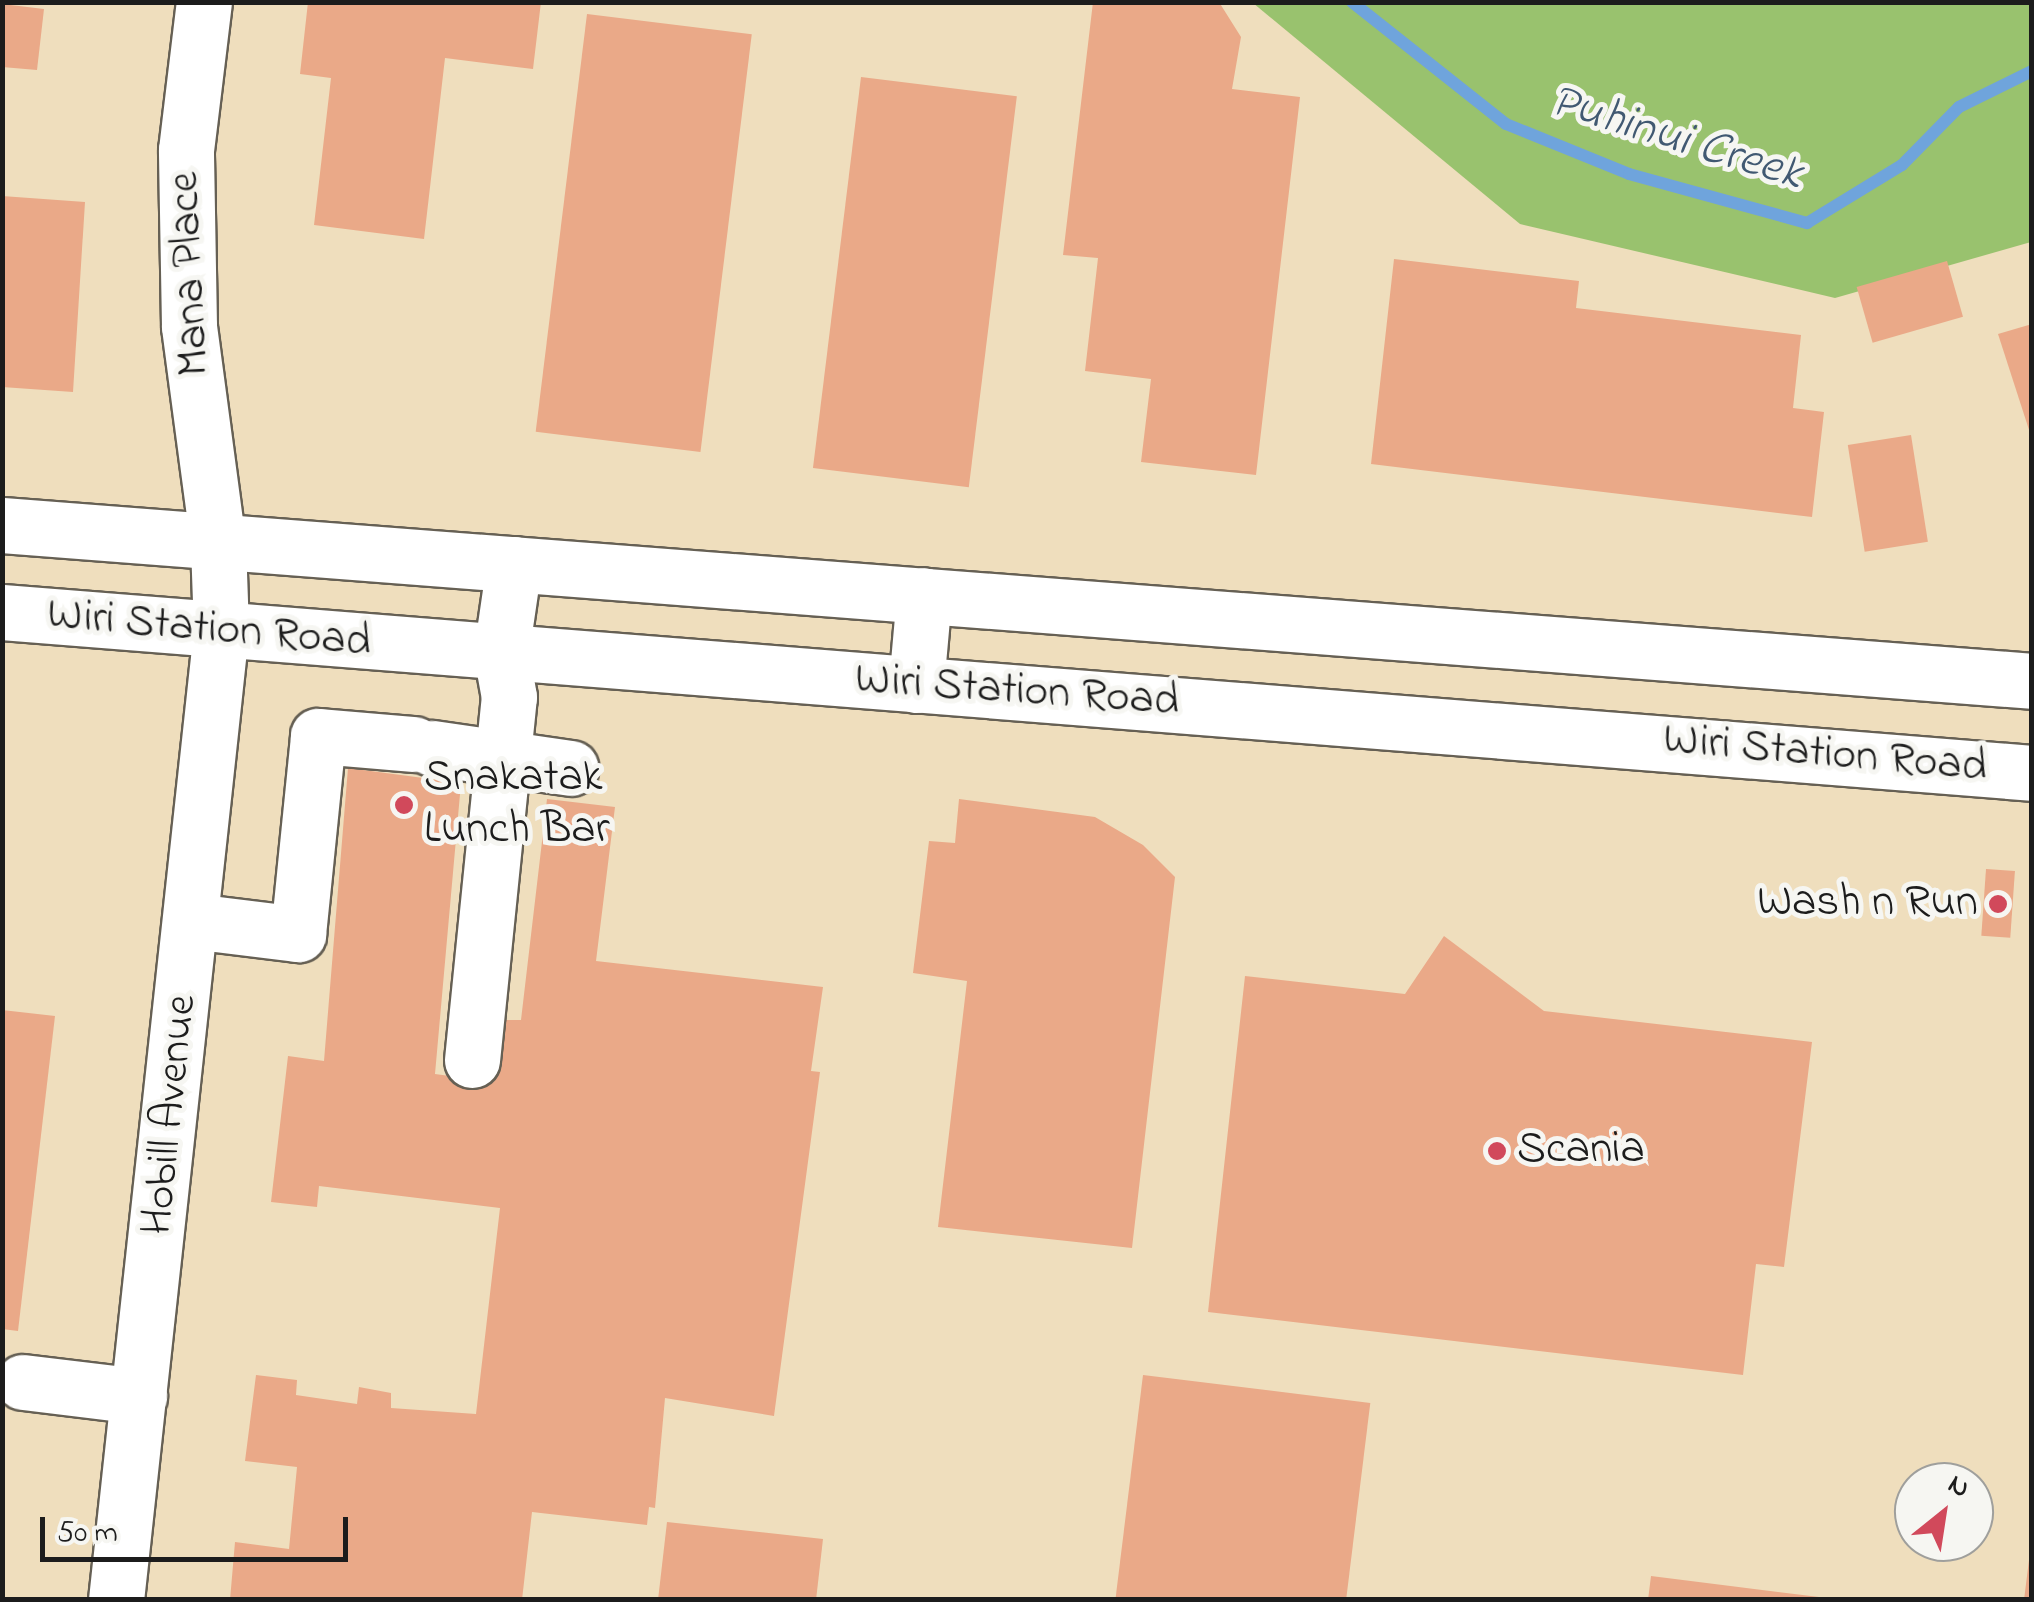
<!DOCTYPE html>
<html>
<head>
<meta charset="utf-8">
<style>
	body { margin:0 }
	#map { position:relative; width:2034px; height:1602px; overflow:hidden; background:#efdebd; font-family:"Indie Flower",sans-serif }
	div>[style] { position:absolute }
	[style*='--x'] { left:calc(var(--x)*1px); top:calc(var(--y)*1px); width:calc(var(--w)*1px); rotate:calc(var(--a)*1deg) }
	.green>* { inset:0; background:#99c26e }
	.stream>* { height:12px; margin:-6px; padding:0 6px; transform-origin:6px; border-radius:6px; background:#6fa4dc }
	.building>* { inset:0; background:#eaa988; transform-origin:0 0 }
	.roads { filter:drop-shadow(2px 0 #666054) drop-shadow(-2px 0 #666054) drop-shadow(0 2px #666054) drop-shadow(0 -2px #666054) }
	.minor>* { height:55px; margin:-27.5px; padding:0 27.5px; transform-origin:27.5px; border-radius:27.5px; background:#fff }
	.major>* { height:55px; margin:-27.5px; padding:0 27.5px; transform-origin:27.5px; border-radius:27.5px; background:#fff }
	.dots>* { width:28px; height:28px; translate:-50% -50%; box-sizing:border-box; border:5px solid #f6f6f2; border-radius:50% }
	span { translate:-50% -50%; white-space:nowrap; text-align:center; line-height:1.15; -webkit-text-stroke:10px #f6f6f2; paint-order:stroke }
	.street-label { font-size:45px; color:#1c1c1c }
	.poi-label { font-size:45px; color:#1c1c1c }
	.left { translate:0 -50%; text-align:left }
	.right { translate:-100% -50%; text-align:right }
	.water-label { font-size:48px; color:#415972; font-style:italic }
	.frame { position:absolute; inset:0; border:5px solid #1c1c1c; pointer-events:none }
	.north { position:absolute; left:1894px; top:1462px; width:100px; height:100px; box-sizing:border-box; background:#f6f6f2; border:2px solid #9f9f9c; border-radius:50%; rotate:30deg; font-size:28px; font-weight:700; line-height:40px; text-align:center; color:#1c1c1c }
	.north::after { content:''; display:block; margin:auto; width:35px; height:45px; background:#d1495b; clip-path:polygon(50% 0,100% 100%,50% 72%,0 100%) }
	.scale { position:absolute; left:40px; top:1517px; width:308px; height:45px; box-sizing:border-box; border:5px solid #1c1c1c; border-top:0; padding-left:12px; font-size:30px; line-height:35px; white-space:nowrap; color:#1c1c1c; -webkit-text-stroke:8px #f6f6f2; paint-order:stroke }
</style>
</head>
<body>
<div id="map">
	<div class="green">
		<div style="clip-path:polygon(1253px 3px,2031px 3px,2031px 242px,1835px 298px,1520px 224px)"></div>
	</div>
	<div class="stream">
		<div style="--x:1352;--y:2;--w:196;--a:38.4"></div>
		<div style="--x:1506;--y:124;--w:133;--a:22.1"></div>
		<div style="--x:1629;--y:174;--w:185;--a:15.4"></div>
		<div style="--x:1807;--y:223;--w:111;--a:-31.4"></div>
		<div style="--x:1902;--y:165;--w:81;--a:-45.5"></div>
		<div style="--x:1959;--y:107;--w:81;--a:-26.3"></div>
	</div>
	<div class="building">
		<div style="clip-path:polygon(308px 2px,541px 2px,533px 69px,445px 58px,424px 239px,314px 225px,331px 78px,300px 74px)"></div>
		<div style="clip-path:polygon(1093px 2px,1219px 2px,1241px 37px,1232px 89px,1300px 97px,1256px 475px,1141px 462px,1151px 379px,1085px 371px,1098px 258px,1063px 255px)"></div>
		<div style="clip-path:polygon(2px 4px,44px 9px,37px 70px,2px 67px)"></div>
		<div style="left:587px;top:14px;width:166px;height:421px;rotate:7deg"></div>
		<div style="left:861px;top:77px;width:157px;height:394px;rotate:7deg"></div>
		<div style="clip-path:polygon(2px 196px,85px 202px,73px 392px,2px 387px)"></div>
		<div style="clip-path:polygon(1394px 259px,1579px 281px,1576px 308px,1801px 335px,1793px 408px,1824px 412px,1812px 517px,1371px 464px)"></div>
		<div style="left:1947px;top:261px;width:58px;height:94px;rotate:74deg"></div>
		<div style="clip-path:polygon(2032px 324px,2032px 436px,2031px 436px,1998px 334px)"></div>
		<div style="left:1911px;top:435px;width:108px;height:64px;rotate:81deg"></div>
		<div style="clip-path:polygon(348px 768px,461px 783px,435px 1074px,494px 1082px,505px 1020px,521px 1020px,547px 799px,615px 807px,596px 961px,823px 987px,811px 1071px,820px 1072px,774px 1416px,665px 1398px,655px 1508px,649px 1507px,647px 1525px,532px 1512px,522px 1600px,230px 1600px,235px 1542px,289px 1549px,297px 1467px,245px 1461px,256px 1375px,297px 1380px,296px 1395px,357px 1404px,359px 1387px,391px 1393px,391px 1408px,476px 1414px,500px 1208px,319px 1186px,317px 1207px,271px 1202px,288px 1056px,324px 1061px)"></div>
		<div style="clip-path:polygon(959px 799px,1095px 817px,1143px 845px,1175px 877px,1132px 1248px,938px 1227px,967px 981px,913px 973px,929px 841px,955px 843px)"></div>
		<div style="left:1986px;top:869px;width:29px;height:67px;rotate:4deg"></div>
		<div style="clip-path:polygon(1444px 936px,1544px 1011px,1812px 1042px,1784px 1267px,1756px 1264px,1743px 1375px,1208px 1312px,1245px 976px,1405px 994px)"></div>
		<div style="clip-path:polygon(2px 1010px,55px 1016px,18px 1331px,2px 1329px)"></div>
		<div style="left:1143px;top:1375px;width:229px;height:227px;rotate:7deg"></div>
		<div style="clip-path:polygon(667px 1522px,823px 1539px,816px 1600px,658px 1600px)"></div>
		<div style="clip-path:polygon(2029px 1560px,2032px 1600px,2024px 1600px)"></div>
		<div style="clip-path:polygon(1651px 1576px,1819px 1597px,1819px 1600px,1648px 1600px)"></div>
	</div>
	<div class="roads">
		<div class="minor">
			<div style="--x:432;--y:748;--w:140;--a:8.2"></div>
			<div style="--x:192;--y:921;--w:107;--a:7"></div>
			<div style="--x:298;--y:934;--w:199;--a:-84.2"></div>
			<div style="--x:318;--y:736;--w:96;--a:4.8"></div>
			<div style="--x:472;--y:1060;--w:365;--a:-84.2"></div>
			<div style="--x:509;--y:697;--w:45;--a:-100.3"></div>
			<div style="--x:501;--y:653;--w:90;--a:-81.7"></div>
			<div style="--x:23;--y:1382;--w:117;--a:6.9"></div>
			<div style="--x:116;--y:1600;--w:976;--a:-83.82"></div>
			<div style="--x:221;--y:630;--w:86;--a:-92"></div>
			<div style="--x:218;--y:544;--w:220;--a:-97.6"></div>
			<div style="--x:189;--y:326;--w:176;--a:-91"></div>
			<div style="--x:186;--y:150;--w:149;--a:-83.1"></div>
		</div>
		<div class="major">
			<div style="--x:2;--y:525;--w:2036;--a:4.39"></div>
			<div style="--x:2;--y:612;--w:2036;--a:4.53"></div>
			<div style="--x:916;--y:685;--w:90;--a:-84.9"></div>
		</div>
	</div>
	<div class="dots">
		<div style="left:404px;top:805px;background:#d1495b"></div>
		<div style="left:1998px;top:904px;background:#d1495b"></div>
		<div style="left:1497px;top:1151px;background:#d1495b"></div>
	</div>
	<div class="street-label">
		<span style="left:191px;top:274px;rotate:-93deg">Mana Place</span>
		<span style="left:209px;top:630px;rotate:5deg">Wiri Station Road</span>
		<span style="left:1017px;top:692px;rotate:4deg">Wiri Station Road</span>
		<span style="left:1825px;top:755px;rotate:5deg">Wiri Station Road</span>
		<span style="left:171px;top:1115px;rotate:-84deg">Hobill Avenue</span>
	</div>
	<div class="poi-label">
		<span class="left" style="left:424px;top:805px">Snakatak<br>Lunch Bar</span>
		<span class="right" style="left:1978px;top:904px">Wash n Run</span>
		<span class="left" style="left:1517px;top:1151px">Scania</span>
	</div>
	<div class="water-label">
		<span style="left:1676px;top:139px;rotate:17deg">Puhinui Creek</span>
	</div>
	<div class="frame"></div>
	<div class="north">N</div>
	<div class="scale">50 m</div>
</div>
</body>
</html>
